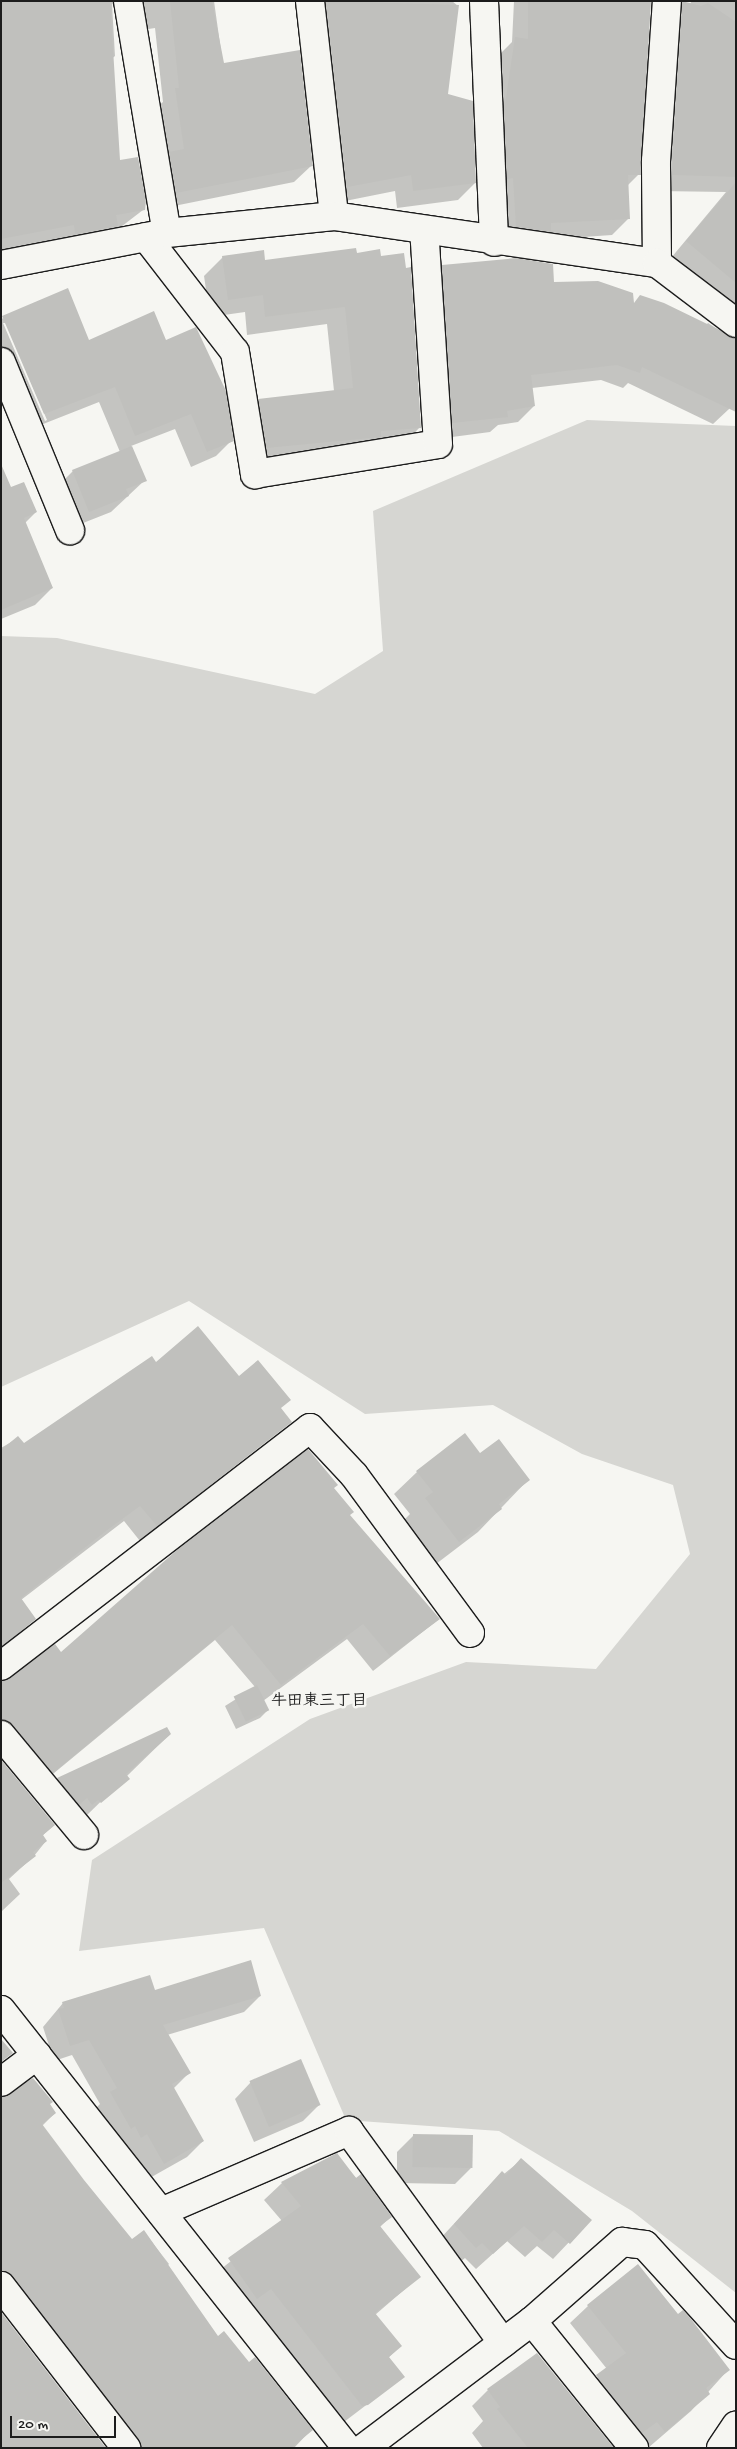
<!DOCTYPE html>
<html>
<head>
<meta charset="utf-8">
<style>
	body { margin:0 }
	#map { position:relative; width:737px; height:2449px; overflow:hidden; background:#f6f6f2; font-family:"Gochi Hand","Klee One",sans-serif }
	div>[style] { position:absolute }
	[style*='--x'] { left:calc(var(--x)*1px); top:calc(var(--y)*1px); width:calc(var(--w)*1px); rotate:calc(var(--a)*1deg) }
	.green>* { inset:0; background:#d6d6d2 }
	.shadow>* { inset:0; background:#0003 }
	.building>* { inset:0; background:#c0c0bd; transform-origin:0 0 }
	.roads { filter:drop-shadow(1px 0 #1c1c1c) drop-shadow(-1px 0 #1c1c1c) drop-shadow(0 1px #1c1c1c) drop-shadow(0 -1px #1c1c1c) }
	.street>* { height:28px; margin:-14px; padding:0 14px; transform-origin:14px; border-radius:14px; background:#f6f6f2 }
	span { translate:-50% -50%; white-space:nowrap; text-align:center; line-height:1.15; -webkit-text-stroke:5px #f6f6f2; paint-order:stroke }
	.neighbourhood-label { font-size:16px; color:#1c1c1c; font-weight:700 }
	.frame { position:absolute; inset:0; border:2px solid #1c1c1c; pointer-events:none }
	.scale { position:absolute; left:10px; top:2416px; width:106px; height:22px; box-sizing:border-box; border:2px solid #1c1c1c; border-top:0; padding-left:6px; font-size:15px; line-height:18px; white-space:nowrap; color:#1c1c1c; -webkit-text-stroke:4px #f6f6f2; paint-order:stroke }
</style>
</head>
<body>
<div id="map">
	<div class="green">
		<div style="clip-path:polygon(587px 420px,736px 426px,736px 2293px,632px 2211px,499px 2131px,346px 2120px,264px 1928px,79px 1951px,92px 1860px,310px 1719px,466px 1662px,596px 1669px,690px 1554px,673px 1485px,582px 1454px,493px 1405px,365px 1414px,189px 1301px,1px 1387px,1px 636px,57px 638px,315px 694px,383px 651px,373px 511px)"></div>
	</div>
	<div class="shadow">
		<div style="clip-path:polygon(1px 1px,214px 1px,223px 65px,311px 166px,294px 182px,159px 209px,158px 106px,163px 102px,155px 28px,130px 32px,124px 8px,112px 4px,115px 56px,109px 61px,119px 161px,143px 210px,100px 243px,1px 252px)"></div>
		<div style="clip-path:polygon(316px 1px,452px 1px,458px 6px,447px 95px,475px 183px,458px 200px,397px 208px,395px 191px,330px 204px)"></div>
		<div style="clip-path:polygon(514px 1px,634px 1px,639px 174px,627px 186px,629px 218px,612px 235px,499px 243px,498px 56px,512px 42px)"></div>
		<div style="clip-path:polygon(692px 1px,736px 1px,736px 394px,729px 409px,713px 424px,628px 383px,623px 388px,601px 380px,532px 388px,534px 406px,518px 422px,498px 425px,490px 432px,437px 439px,427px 282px,442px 266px,553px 283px,704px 327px,708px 323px,734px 340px,735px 333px,671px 258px,726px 192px,657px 191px,666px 38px)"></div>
		<div style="clip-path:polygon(355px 249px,420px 427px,402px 446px,249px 465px,241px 418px,259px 400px,334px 391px,327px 324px,247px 335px,245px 312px,210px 317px,204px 276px,223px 257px,264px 262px)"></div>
		<div style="clip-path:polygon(evenodd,1px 318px,88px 341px,166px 341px,232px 440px,216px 456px,191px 467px,175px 429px,131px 446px,145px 480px,111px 512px,73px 527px,57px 487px,73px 471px,120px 452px,99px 402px,28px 430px,1px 367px,1px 318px,3px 323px,6px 323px,47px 420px,45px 421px,3px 323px)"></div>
		<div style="clip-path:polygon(1px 493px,36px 512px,25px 523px,52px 588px,35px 605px,1px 619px)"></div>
		<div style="clip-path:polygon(156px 1363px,280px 1409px,290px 1422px,140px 1541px,124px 1521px,21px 1600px,35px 1619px,1px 1649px,1px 1448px,18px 1438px,24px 1445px)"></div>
		<div style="clip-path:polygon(480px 1455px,528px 1480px,478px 1532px,436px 1564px,403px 1521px,410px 1514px,394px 1494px,417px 1472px)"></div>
		<div style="clip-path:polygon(333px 1488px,349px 1516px,439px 1619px,373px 1671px,347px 1639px,263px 1701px,268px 1710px,260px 1718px,236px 1729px,225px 1706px,255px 1687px,215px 1640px,36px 1788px,1px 1729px,61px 1654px)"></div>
		<div style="clip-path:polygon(166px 1729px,170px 1734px,84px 1818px,42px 1795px,58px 1779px)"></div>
		<div style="clip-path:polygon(1px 1760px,54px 1825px,42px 1836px,46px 1841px,34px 1856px,9px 1879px,20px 1894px,1px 1912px)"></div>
		<div style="clip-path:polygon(154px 1991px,260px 1996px,244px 2012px,167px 2035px,189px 2073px,173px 2089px,203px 2141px,187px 2157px,148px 2179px,130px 2150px,125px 2153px,95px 2109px,100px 2104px,72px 2055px,54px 2061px,43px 2027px,63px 2003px)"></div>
		<div style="clip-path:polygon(251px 2082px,319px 2105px,303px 2121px,254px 2142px,235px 2099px)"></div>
		<div style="clip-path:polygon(1px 2098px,55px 2113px,42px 2126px,83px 2181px,132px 2241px,148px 2237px,169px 2264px,165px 2268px,218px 2338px,311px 2430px,294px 2448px,114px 2448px,1px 2283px)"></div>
		<div style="clip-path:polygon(413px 2136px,471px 2168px,455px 2184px,397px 2183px,397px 2152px)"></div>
		<div style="clip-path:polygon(336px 2155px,390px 2217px,380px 2227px,419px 2277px,375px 2315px,400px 2346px,388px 2358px,403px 2377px,344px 2422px,253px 2305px,239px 2315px,212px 2276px,282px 2221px,264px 2200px,282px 2183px)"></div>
		<div style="clip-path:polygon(521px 2160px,590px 2220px,553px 2259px,537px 2246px,525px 2257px,507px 2241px,476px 2269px,465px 2258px,459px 2263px,438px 2241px,486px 2189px)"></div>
		<div style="clip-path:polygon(588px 2306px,678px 2316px,728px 2370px,691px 2411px,648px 2448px,621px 2448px,579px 2394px,607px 2369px,570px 2323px)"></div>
		<div style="clip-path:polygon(488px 2390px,612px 2448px,483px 2448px,472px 2433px,483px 2421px,472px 2406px)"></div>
	</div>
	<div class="building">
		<div style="clip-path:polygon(1px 1px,110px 1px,120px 160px,138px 157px,146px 200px,145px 210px,116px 215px,118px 226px,75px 234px,74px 225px,1px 239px)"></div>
		<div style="clip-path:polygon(170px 1px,212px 1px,224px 63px,300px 50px,313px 166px,176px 193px,169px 152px,184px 149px,175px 88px,179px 88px)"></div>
		<div style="clip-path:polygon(326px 1px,459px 5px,448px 94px,473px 101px,476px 183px,413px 191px,411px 175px,347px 187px)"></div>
		<div style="clip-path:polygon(528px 1px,651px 1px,641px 175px,628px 175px,630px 219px,551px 223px,551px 232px,516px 227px,513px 178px,507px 179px,504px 111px,515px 37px,528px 39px)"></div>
		<div style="clip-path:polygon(682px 1px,701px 6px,708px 3px,736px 22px,736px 177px,672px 175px)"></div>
		<div style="clip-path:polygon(736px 182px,736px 283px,686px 241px)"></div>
		<div style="clip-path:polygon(356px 248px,357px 253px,380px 249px,381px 256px,404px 253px,406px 268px,411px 267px,421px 428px,381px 431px,381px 437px,266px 448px,258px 399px,353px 388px,345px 307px,265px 317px,263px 295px,228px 300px,222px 256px,264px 250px,265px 260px)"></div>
		<div style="clip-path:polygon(517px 258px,553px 264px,554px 282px,598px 281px,633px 293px,634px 303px,640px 295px,664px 303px,736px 338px,736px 412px,642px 367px,640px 373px,617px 365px,531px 375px,535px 406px,507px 411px,508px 417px,452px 423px,442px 265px)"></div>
		<div style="clip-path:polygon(68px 288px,89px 340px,154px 311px,166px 340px,196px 327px,226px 391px,234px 441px,207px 452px,191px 414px,135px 436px,115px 387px,44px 414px,2px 316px)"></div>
		<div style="clip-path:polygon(132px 446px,147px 481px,126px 489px,129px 496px,89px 512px,72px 470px)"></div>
		<div style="clip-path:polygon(1px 464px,11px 487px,24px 482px,37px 512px,24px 518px,53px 588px,1px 610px)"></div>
		<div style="clip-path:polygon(198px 1326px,239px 1376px,258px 1360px,291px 1400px,281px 1408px,292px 1422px,157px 1526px,140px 1506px,106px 1531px,21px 1598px,36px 1619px,1px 1646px,1px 1450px,18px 1436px,24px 1443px,152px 1356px,156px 1362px)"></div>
		<div style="clip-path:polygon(465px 1433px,480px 1453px,499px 1439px,530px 1480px,499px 1504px,502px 1509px,459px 1542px,425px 1498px,433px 1492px,416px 1471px)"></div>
		<div style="clip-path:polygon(308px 1449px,338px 1485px,334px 1488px,354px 1512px,350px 1515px,440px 1619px,390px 1656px,363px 1624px,281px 1685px,232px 1625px,53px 1773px,13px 1725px,1px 1720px,1px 1681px,55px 1644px,61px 1652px,177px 1550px)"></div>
		<div style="left:257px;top:1685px;width:28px;height:26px;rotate:64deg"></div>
		<div style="clip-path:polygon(167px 1727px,171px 1734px,126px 1774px,130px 1779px,101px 1803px,98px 1800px,92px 1805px,87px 1798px,79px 1805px,57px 1778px)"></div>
		<div style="clip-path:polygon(1px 1760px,55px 1825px,43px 1835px,47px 1841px,33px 1852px,36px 1856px,1px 1883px)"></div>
		<div style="clip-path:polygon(251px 1960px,261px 1996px,163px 2025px,191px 2073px,172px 2084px,204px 2141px,164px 2164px,147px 2134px,141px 2138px,135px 2126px,131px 2129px,110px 2092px,117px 2088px,89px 2040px,70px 2046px,58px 2009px,64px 2008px,62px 2002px,150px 1975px,155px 1990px)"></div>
		<div style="clip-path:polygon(1px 2039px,13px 2053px,1px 2062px)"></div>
		<div style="left:301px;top:2059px;width:50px;height:56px;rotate:67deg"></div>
		<div style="clip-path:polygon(33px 2078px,53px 2102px,50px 2104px,56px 2113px,42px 2124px,84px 2180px,132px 2239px,144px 2230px,218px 2336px,224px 2331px,249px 2362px,255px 2357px,313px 2430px,291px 2448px,141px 2448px,13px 2276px,1px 2271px,1px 2097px)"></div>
		<div style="left:413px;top:2134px;width:60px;height:33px;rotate:1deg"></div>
		<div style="clip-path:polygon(337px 2153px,356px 2178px,361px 2174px,392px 2217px,380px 2226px,421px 2277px,375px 2313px,402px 2346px,389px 2357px,405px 2377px,368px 2405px,362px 2406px,271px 2289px,257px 2299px,228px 2258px,301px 2206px,281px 2182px)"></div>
		<div style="clip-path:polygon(521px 2158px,592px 2220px,570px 2244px,554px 2230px,542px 2242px,524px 2226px,493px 2254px,482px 2243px,476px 2248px,454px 2224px,502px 2171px,506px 2175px)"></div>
		<div style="clip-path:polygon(638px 2264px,678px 2314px,683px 2310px,691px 2319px,730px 2370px,706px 2388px,710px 2394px,665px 2432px,657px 2422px,642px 2433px,596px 2375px,626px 2353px,587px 2305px)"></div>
		<div style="clip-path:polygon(1px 2312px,106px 2448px,1px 2448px)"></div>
		<div style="clip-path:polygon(537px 2353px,614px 2448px,528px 2448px,497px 2409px,500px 2407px,487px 2389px)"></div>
	</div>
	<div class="roads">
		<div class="street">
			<div style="--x:128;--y:1;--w:235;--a:80.5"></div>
			<div style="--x:310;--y:1;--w:216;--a:83.6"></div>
			<div style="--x:484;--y:1;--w:241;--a:87.6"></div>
			<div style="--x:146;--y:237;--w:145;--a:52.3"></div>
			<div style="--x:235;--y:352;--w:124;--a:80.7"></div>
			<div style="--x:255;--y:474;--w:185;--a:-9.3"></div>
			<div style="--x:438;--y:444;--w:214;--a:-93.7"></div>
			<div style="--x:657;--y:263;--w:102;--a:-90.6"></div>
			<div style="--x:656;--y:161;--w:160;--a:-86.1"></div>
			<div style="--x:1;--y:265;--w:169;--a:-10.9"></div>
			<div style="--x:167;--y:233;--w:168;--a:-5.8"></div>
			<div style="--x:334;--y:216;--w:326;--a:8.3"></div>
			<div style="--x:657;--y:263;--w:99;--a:37.2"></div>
			<div style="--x:1;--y:362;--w:182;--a:67.7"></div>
			<div style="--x:1;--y:1666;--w:390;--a:-37.6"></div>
			<div style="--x:310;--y:1428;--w:64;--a:46.9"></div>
			<div style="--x:354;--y:1475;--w:196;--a:53.7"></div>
			<div style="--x:1;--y:1735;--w:130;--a:50.3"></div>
			<div style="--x:1;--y:2010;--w:558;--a:51.69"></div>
			<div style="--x:1;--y:2082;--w:45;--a:-36.9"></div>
			<div style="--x:161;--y:2212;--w:205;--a:-23.3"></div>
			<div style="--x:349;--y:2131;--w:262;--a:54"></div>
			<div style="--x:1;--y:2286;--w:205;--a:52.3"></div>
			<div style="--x:532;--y:2321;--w:163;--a:51.2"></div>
			<div style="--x:364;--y:2448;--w:211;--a:-37.1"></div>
			<div style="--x:532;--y:2321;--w:120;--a:-41.3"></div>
			<div style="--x:622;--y:2242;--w:23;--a:7"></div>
			<div style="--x:645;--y:2245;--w:135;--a:47.7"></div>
			<div style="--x:721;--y:2448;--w:27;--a:-56"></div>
		</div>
	</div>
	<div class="neighbourhood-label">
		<span style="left:319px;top:1703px">牛田東三丁目</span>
	</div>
	<div class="frame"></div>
	<div class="scale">20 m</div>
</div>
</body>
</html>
